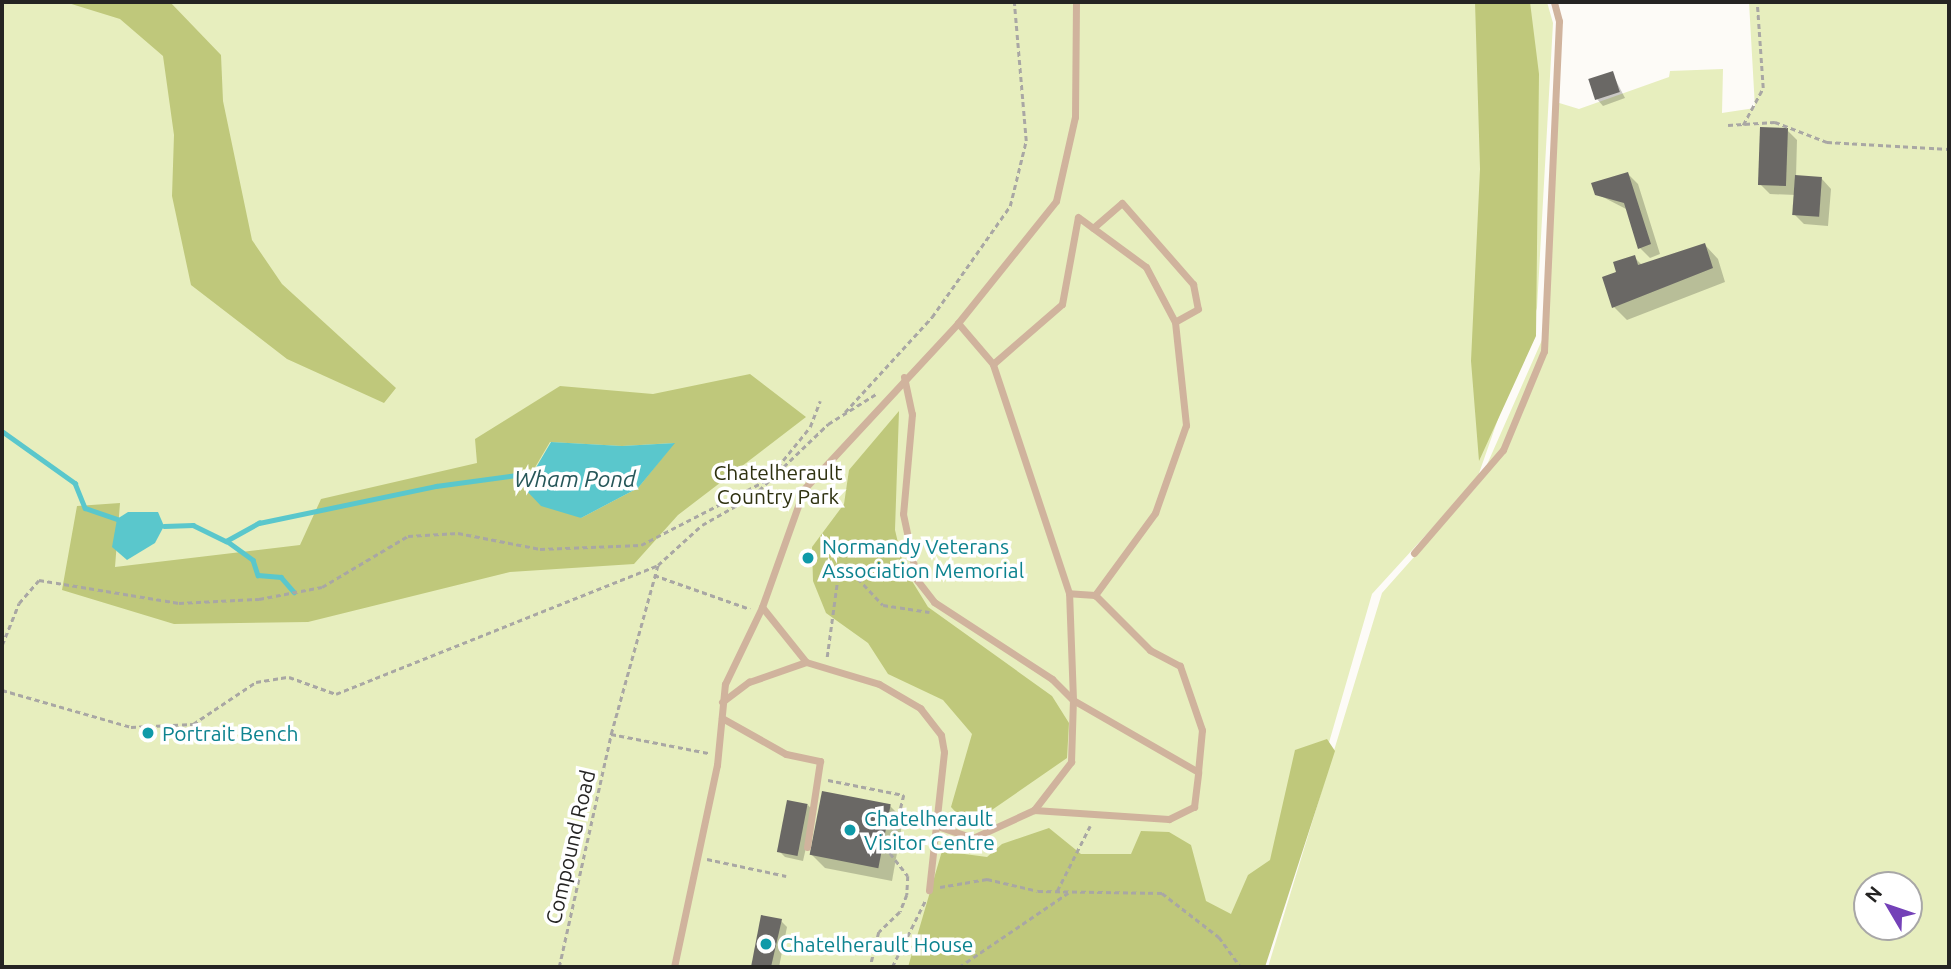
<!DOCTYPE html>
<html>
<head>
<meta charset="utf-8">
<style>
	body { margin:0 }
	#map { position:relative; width:1951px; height:969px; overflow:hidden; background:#fdfbf7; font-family:Ubuntu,sans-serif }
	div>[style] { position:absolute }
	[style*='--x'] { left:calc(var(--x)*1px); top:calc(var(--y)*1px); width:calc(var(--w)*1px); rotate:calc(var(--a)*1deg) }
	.green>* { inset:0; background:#e7eebe }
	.forest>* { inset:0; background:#bfc87b }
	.water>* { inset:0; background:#5ac7cc }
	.shadow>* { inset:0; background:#0003 }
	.stream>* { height:4.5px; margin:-2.25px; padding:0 2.25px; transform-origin:2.25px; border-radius:2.25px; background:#5ac7cc }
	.building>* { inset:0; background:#6a6865; transform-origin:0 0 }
	.path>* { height:2.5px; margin-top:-1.25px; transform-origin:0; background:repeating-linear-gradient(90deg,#a9a7a4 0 5px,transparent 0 8.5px) }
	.service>* { height:7px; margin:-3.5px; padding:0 3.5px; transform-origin:3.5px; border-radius:3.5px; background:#d0b39d }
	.dots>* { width:19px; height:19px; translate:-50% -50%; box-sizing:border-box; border:4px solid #fff; border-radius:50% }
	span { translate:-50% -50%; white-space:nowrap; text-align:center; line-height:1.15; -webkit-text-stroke:7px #fff; paint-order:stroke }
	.park-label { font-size:21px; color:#2e3110 }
	.culture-label { font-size:21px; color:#0d838f }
	.left { translate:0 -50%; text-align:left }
	.street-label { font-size:21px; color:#252423 }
	.water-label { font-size:23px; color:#275759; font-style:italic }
	.frame { position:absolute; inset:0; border:4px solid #252423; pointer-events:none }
	.north { position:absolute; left:1853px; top:871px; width:70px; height:70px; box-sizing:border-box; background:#fff; border:2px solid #a8a7a7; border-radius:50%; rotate:309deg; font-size:19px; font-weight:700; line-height:28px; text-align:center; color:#252423 }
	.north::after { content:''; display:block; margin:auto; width:24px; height:32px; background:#7441b8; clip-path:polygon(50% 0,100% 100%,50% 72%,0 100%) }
</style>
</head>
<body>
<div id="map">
	<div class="green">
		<div style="clip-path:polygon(2px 2px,1547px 2px,1553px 23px,1537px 308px,1477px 479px,1372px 594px,1264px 967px,2px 967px)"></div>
		<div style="clip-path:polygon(evenodd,1749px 2px,1949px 2px,1949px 967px,1268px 967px,1382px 593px,1478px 485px,1542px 340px,1556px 102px,1579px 109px,1669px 77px,1670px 71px,1723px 69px,1722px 113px,1755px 108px,1749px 2px,1867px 885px,1909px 885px,1909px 927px,1867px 927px,1867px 885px)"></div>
	</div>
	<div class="forest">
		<div style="clip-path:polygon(65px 2px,170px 2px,221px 55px,223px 101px,252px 240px,282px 284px,396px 388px,384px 403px,287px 359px,191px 285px,172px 196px,174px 135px,163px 56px,120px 19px)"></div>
		<div style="clip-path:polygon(1475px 2px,1530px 2px,1539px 74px,1536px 336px,1479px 461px,1471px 361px,1480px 169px)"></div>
		<div style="clip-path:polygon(evenodd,750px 374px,806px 417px,678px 515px,634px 564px,510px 572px,308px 622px,174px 624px,62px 590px,77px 506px,120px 503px,115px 567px,300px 545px,321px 499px,477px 463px,475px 439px,560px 386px,653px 394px,750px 374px,550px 442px,622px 446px,674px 443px,638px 488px,581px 518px,527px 481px,550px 442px)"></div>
		<div style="clip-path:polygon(899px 411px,895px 530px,904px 568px,928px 607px,1052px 696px,1069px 723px,1067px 758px,986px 814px,963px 820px,951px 807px,972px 734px,943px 700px,888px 674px,868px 643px,826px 613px,813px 581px,812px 547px,844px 504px,849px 470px)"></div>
		<div style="clip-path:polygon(1327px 739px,1335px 751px,1265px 967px,908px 967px,942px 851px,987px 857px,1002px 844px,1049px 828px,1081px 854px,1131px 854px,1141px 831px,1169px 832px,1191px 845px,1206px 901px,1231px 914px,1248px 875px,1270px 860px,1295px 750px)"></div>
	</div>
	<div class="water">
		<div style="clip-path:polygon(551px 442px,622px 446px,675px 443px,638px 488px,581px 518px,541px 506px,524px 488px)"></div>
		<div style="clip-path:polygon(128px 512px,158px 512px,164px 526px,155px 543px,127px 560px,112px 547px,117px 519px)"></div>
	</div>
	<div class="shadow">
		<div style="clip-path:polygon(1612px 73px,1625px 98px,1603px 106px,1597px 99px)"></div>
		<div style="clip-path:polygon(1787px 130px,1797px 140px,1796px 177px,1822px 179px,1831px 189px,1828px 226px,1804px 224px,1794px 214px,1796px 195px,1770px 194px,1760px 184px)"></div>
		<div style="clip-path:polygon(1628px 174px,1638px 184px,1660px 254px,1650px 258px,1640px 248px,1628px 210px,1597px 194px)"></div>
		<div style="clip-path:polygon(1705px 245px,1718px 259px,1725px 282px,1627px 320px,1614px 307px,1618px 274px,1634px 257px,1643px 266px)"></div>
		<div style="clip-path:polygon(808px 805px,814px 812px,803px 861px,785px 857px,779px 851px)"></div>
		<div style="clip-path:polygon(890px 806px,903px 819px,892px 881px,825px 868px,812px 855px)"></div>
		<div style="clip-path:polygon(781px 921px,787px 927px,779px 967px,753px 967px)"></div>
	</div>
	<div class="stream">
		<div style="--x:2;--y:431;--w:90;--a:35.5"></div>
		<div style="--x:75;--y:483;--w:27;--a:68"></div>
		<div style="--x:85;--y:508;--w:34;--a:19"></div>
		<div style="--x:164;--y:526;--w:29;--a:-2"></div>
		<div style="--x:193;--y:525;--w:37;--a:26"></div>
		<div style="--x:226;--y:541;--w:38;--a:-29"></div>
		<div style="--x:259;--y:523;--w:181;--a:-11.8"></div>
		<div style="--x:436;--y:486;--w:89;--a:-7.8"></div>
		<div style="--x:524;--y:474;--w:8;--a:67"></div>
		<div style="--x:227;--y:541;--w:32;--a:36"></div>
		<div style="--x:253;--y:560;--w:16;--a:72"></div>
		<div style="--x:258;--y:575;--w:23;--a:5"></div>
		<div style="--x:281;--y:577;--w:20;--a:49"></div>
	</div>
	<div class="building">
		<div style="left:1613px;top:71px;width:22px;height:26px;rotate:72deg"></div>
		<div style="left:1760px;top:127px;width:28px;height:58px;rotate:2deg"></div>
		<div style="clip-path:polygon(1628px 172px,1651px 244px,1638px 249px,1624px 203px,1595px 195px,1591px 183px)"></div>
		<div style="left:1795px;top:175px;width:27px;height:40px;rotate:4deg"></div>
		<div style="clip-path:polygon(1705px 243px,1713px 268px,1612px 308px,1602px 277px,1616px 272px,1613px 262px,1635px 255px,1638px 265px)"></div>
		<div style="left:822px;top:791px;width:70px;height:65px;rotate:11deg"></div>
		<div style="left:787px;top:800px;width:21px;height:53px;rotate:11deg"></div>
		<div style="clip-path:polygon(761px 915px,782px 919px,771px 967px,751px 967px)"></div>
	</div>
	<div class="path">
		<div style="--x:1728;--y:125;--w:47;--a:-3.7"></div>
		<div style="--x:1775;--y:122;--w:56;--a:21"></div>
		<div style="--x:1827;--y:142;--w:122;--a:3.3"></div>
		<div style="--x:1743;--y:125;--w:42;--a:-61.6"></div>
		<div style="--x:1763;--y:88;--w:86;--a:-94"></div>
		<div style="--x:845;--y:412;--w:129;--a:-47.5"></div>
		<div style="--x:932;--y:317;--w:136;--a:-54.9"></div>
		<div style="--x:1010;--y:206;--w:67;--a:-76.2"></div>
		<div style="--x:1026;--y:141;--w:140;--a:-94.9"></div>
		<div style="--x:654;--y:575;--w:102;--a:19.5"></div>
		<div style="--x:2;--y:645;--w:45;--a:-68"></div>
		<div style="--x:19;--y:603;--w:30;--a:-49"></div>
		<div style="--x:39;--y:580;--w:142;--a:9.3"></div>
		<div style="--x:179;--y:603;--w:80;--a:-2.9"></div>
		<div style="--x:259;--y:599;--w:64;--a:-10.8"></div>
		<div style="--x:322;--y:587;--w:100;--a:-30.7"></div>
		<div style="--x:408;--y:536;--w:50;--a:-3.4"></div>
		<div style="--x:458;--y:533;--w:84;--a:11"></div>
		<div style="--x:540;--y:549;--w:101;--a:-2.3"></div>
		<div style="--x:641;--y:545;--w:142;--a:-27.3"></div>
		<div style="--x:767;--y:480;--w:68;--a:-50.9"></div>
		<div style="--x:810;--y:427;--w:28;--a:-69"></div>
		<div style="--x:827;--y:657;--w:82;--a:-82.3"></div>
		<div style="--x:838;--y:576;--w:15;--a:-16"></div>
		<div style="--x:852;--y:572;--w:45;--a:46.8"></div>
		<div style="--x:883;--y:605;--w:47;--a:8.7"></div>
		<div style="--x:2;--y:690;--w:134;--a:16"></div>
		<div style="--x:131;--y:727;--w:62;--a:-2.8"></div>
		<div style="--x:193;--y:724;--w:76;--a:-33.7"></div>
		<div style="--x:256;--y:682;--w:33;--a:-9"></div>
		<div style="--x:289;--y:677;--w:50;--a:19.9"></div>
		<div style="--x:336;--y:694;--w:347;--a:-21.8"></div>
		<div style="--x:658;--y:565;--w:59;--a:-42.3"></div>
		<div style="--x:702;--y:525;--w:59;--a:-29.6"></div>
		<div style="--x:753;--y:496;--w:104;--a:-43.8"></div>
		<div style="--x:828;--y:424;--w:57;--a:-32"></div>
		<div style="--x:611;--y:734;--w:99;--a:11.1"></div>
		<div style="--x:828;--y:780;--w:77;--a:11.2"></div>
		<div style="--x:904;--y:795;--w:60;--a:103.6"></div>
		<div style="--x:890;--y:853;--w:29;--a:52"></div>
		<div style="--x:908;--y:876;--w:19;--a:93"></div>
		<div style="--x:907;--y:895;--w:18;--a:112"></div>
		<div style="--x:900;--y:912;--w:29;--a:136"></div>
		<div style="--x:879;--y:932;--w:36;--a:104"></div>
		<div style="--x:707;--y:859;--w:81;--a:12.1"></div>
		<div style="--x:940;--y:887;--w:48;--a:-9.7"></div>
		<div style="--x:987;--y:879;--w:52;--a:13.2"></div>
		<div style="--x:1038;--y:891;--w:124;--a:0.9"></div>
		<div style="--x:1162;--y:893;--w:72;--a:37.7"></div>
		<div style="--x:1219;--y:937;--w:37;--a:54"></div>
		<div style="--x:1057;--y:891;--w:73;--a:-63.1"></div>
		<div style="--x:559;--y:967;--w:239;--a:-77.4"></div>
		<div style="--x:611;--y:734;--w:175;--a:-74.5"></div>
		<div style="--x:892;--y:967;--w:74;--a:-63.4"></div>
		<div style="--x:959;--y:967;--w:132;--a:-34.2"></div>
		<div style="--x:962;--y:967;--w:65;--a:0"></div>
	</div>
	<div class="service">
		<div style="--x:1093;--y:228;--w:38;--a:-41"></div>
		<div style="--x:1122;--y:203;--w:108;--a:48.8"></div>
		<div style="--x:1193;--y:284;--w:25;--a:79"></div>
		<div style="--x:1198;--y:309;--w:26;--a:151"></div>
		<div style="--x:993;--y:364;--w:91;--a:-41"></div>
		<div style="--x:1062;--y:304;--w:88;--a:-79.6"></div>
		<div style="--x:1078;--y:217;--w:84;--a:36.3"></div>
		<div style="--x:1146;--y:267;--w:62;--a:62.2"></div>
		<div style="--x:1175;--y:322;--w:104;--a:83.9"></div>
		<div style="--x:1186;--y:425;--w:93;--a:109.4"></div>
		<div style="--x:1155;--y:513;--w:102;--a:126.2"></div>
		<div style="--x:1095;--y:595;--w:26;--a:-176"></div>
		<div style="--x:904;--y:377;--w:38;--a:78"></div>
		<div style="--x:912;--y:414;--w:100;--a:95.1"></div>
		<div style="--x:903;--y:514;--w:67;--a:78"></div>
		<div style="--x:917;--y:580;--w:28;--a:52"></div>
		<div style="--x:934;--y:602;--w:141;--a:33.1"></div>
		<div style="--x:1052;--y:679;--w:30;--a:45"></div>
		<div style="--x:1073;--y:700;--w:107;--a:-92.1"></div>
		<div style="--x:1069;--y:593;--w:241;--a:-108.4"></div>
		<div style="--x:993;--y:364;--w:54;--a:-130.5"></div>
		<div style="--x:1414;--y:553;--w:136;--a:-49.2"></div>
		<div style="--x:1503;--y:450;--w:107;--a:-67.5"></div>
		<div style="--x:1544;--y:351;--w:330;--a:-87.4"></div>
		<div style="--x:1559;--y:21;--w:20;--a:-105"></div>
		<div style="--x:762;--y:607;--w:70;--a:51.3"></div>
		<div style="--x:1073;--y:700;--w:144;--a:29.9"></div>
		<div style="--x:1198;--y:772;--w:42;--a:-84.6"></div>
		<div style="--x:1202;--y:730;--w:68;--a:-109"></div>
		<div style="--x:1180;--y:666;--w:34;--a:-152"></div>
		<div style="--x:1150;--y:650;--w:78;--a:-135"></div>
		<div style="--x:722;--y:702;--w:34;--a:-37"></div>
		<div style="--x:749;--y:682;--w:60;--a:-19.3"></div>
		<div style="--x:806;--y:662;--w:76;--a:16.8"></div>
		<div style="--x:879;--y:684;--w:48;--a:30.3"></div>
		<div style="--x:920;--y:708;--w:34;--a:52"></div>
		<div style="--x:941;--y:735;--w:17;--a:80"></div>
		<div style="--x:944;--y:752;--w:139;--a:96.2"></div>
		<div style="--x:722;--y:718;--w:73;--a:29.4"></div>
		<div style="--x:786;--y:754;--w:35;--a:12"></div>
		<div style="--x:820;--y:761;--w:87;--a:98.6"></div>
		<div style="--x:1034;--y:810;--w:135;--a:3.8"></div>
		<div style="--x:1169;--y:819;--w:28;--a:-26"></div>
		<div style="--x:1194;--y:807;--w:35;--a:-83"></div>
		<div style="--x:934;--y:825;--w:41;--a:18.4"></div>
		<div style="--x:973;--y:838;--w:67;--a:-24.7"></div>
		<div style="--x:1034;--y:810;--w:61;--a:-52.4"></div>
		<div style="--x:1071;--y:762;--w:62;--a:-88.2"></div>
		<div style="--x:674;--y:967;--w:207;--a:-78"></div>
		<div style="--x:717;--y:765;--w:81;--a:-84.4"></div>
		<div style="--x:725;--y:684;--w:85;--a:-64.3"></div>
		<div style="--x:762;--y:607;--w:125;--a:-70.4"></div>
		<div style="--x:804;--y:489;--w:226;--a:-47.1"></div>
		<div style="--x:958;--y:323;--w:156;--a:-51.2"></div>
		<div style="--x:1056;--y:201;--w:86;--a:-77.3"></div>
		<div style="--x:1075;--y:117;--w:115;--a:-89.5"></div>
	</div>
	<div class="dots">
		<div style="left:808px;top:558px;background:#0f9aa8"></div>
		<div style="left:148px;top:733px;background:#0f9aa8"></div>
		<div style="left:850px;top:830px;background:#0f9aa8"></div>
		<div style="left:766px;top:944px;background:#0f9aa8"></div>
	</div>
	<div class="park-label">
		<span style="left:778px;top:484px">Chatelherault<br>Country Park</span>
	</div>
	<div class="culture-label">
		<span class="left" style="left:822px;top:558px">Normandy Veterans<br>Association Memorial</span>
		<span class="left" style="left:162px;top:733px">Portrait Bench</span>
		<span class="left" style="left:864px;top:830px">Chatelherault<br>Visitor Centre</span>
		<span class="left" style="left:780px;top:944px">Chatelherault House</span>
	</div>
	<div class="street-label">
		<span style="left:570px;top:847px;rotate:-77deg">Compound Road</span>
	</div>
	<div class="water-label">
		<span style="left:575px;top:479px">Wham Pond</span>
	</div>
	<div class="frame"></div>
	<div class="north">N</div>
</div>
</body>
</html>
